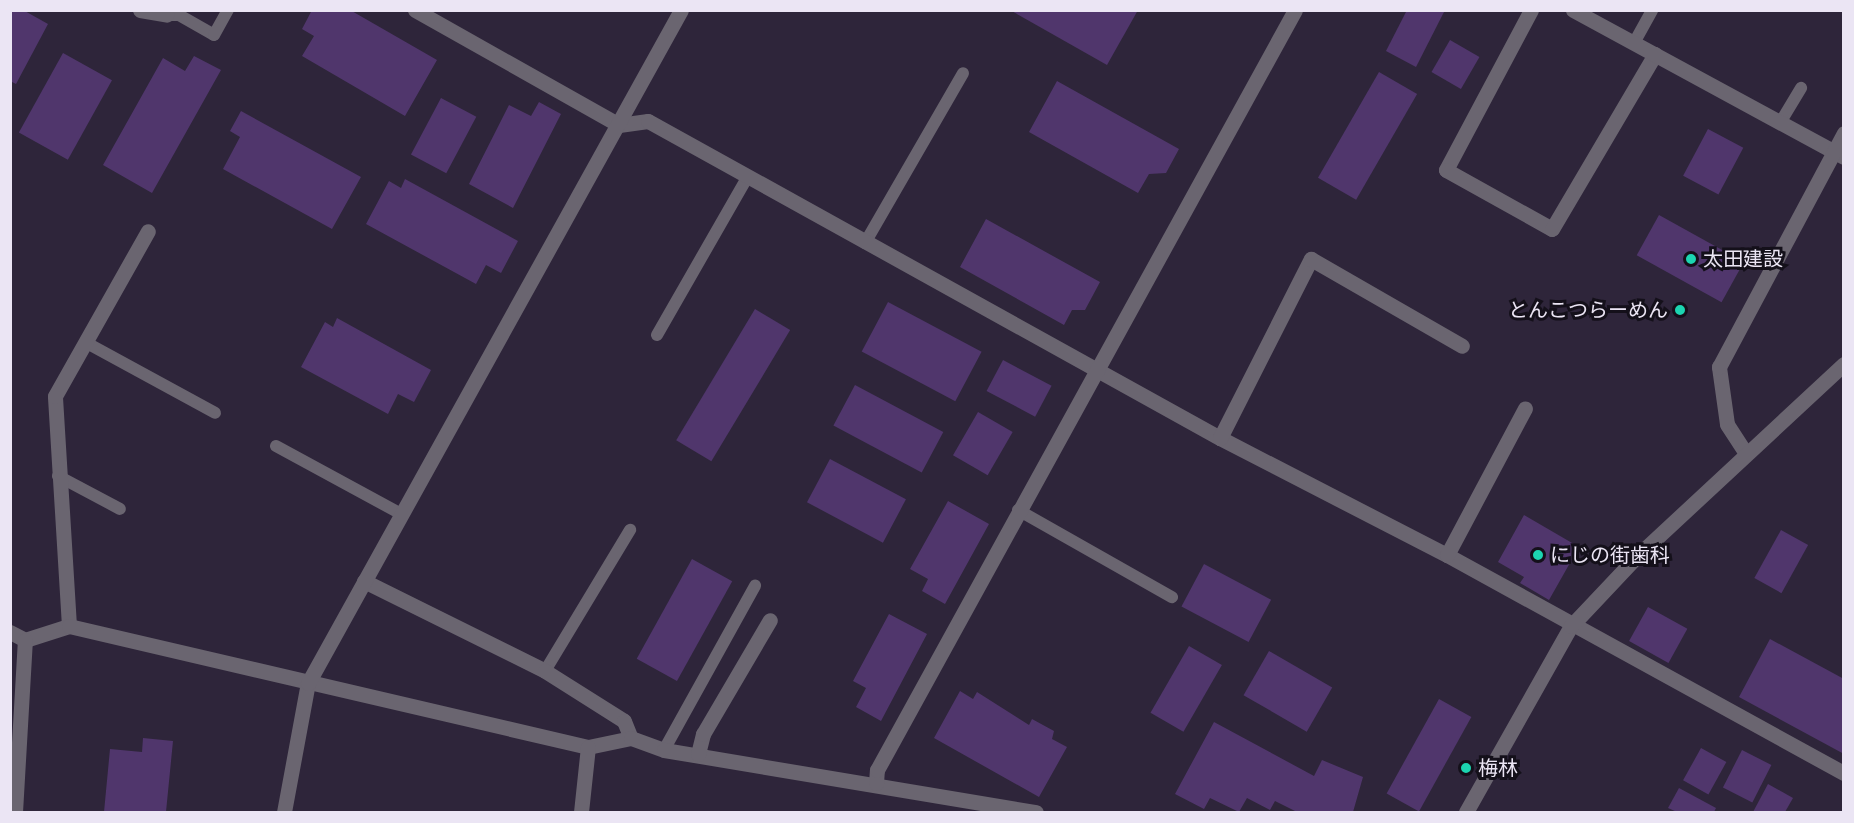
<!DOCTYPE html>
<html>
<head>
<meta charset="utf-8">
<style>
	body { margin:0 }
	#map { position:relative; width:1854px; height:823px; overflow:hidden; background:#2e253a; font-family:Arial,"Noto Sans JP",sans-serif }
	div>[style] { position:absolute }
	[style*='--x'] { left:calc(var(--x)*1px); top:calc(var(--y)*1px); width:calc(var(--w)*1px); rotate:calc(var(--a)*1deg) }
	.building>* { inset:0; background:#50366c; transform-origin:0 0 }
	.service>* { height:12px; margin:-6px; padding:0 6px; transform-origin:6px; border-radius:6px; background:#6a6570 }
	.minor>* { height:15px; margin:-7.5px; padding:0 7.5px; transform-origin:7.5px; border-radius:7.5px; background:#6a6570 }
	.tertiary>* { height:15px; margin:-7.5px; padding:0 7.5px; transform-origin:7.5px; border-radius:7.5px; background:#6a6570 }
	.dots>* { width:16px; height:16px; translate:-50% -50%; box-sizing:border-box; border:3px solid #14101a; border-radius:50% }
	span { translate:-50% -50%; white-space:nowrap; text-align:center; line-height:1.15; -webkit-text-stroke:6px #14101a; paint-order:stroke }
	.poi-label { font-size:20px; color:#ebe5f4 }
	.left { translate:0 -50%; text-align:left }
	.right { translate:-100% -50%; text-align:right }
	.frame { position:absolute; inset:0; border:12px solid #ebe5f4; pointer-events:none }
</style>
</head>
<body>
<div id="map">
	<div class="building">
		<div style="clip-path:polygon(10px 10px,23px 10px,48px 24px,16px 84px,10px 81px)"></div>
		<div style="clip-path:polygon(312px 10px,350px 10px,437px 60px,405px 116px,302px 56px,314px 36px,302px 29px)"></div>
		<div style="clip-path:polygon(1010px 10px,1138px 10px,1107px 65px)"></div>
		<div style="clip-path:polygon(1407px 10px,1445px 10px,1416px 67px,1386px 51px)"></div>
		<div style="left:1450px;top:40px;width:34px;height:37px;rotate:30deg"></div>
		<div style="left:63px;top:53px;width:56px;height:91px;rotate:29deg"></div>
		<div style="clip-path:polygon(194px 56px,221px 70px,152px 193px,103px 165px,163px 58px,185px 71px)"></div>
		<div style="left:1379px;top:72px;width:44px;height:122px;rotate:30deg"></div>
		<div style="clip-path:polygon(1057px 81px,1179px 149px,1166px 173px,1149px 174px,1138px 193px,1029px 132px)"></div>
		<div style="left:441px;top:98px;width:40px;height:64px;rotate:28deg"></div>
		<div style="clip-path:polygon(539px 102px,561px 114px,513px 208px,469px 184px,509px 105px,531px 116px)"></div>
		<div style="clip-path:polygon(241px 111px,361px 177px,332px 229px,223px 169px,240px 137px,230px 131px)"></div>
		<div style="left:1708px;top:129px;width:40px;height:53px;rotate:28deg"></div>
		<div style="clip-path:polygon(405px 179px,518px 241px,501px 273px,486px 265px,476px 284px,366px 224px,389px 181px,401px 188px)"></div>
		<div style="left:1659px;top:215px;width:97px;height:46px;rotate:29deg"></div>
		<div style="clip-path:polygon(986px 219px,1100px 282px,1085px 310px,1072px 310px,1064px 325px,960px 267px)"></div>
		<div style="left:888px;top:302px;width:106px;height:56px;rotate:28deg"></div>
		<div style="left:755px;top:309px;width:41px;height:153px;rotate:31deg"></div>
		<div style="clip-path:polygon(337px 318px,431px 370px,414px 402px,398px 394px,388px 414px,301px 367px,325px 322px,333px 327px)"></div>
		<div style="left:1003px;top:360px;width:55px;height:35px;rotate:28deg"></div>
		<div style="left:855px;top:385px;width:100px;height:46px;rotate:28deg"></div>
		<div style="left:978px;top:412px;width:40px;height:50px;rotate:30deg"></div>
		<div style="left:830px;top:459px;width:86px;height:49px;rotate:28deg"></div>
		<div style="clip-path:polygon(948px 501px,989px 524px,945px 604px,922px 591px,928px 579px,910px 569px)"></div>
		<div style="clip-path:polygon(1524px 515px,1579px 547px,1549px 600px,1520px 583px,1524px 577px,1498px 562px)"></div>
		<div style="left:1781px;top:530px;width:31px;height:55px;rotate:29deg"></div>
		<div style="left:692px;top:559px;width:46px;height:114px;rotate:29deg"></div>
		<div style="left:1204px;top:564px;width:76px;height:48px;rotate:28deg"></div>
		<div style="left:1648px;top:607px;width:45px;height:39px;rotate:29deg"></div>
		<div style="clip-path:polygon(889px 614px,927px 634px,881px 721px,856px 707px,866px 688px,853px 681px)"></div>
		<div style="clip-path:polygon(1770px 639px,1844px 679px,1844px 754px,1739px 697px)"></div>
		<div style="left:1189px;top:646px;width:38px;height:77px;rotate:30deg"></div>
		<div style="left:1269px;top:651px;width:73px;height:51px;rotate:30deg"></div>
		<div style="clip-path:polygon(960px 691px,973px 699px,977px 692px,1029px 725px,1032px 719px,1054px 731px,1052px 739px,1067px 747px,1039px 797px,934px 738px)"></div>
		<div style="left:1439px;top:699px;width:37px;height:108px;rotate:29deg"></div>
		<div style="clip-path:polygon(1214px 722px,1314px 776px,1322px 760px,1363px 777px,1353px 812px,1297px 812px,1275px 801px,1270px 810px,1247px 798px,1239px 812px,1210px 798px,1204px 809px,1175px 794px)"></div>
		<div style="clip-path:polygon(143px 738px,173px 741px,166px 812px,104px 812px,110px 749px,142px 752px)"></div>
		<div style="left:1701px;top:748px;width:29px;height:37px;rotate:29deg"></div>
		<div style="left:1742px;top:750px;width:33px;height:42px;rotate:27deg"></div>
		<div style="clip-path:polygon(1768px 784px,1793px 798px,1785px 812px,1753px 812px)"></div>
		<div style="clip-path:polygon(1679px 788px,1716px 808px,1714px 812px,1677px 812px,1668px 808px)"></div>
	</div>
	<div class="service">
		<div style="--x:167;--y:15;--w:12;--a:0"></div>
		<div style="--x:179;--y:15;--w:40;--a:29.7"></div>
		<div style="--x:214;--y:35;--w:29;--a:-61"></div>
		<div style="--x:1634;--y:43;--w:38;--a:-61"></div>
		<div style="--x:1780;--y:123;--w:41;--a:-59"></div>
		<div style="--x:865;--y:243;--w:196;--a:-60"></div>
		<div style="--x:657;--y:335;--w:183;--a:-60.2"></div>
		<div style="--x:85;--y:342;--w:148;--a:28.6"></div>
		<div style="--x:276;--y:446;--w:142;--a:28.5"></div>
		<div style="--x:58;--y:476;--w:70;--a:28"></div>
		<div style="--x:1018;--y:510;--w:177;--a:29.5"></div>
		<div style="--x:545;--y:671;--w:165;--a:-58.9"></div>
		<div style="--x:664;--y:750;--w:188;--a:-61"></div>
	</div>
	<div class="minor">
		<div style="--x:140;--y:10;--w:27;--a:10"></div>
		<div style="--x:415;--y:10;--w:234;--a:29.4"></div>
		<div style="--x:619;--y:125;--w:29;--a:-8"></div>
		<div style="--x:648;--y:121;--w:654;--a:29"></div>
		<div style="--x:1220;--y:438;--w:255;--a:27.3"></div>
		<div style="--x:1447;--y:555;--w:453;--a:28.8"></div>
		<div style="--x:1531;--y:10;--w:181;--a:118"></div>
		<div style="--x:1446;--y:170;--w:121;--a:29.1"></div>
		<div style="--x:1552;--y:229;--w:203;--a:-59.5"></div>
		<div style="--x:1573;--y:10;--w:308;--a:28.5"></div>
		<div style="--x:1220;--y:438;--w:201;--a:-63.1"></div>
		<div style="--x:1311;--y:259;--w:174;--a:29.9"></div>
		<div style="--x:1745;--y:452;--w:33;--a:-123"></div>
		<div style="--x:1727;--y:424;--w:58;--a:-98"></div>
		<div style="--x:1719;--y:367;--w:265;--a:-61.9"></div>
		<div style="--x:1447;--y:555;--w:166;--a:-62"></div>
		<div style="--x:364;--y:581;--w:202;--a:26.4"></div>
		<div style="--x:545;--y:671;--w:93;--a:32.3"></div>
		<div style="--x:624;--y:721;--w:18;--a:68"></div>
		<div style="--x:69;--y:626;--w:230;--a:-93.5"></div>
		<div style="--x:55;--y:396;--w:189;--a:-60.6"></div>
		<div style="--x:10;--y:632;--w:17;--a:28"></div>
		<div style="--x:25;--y:640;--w:46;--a:-17.7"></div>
		<div style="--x:69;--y:626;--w:533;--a:13.12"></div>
		<div style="--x:588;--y:747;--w:44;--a:-11.8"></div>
		<div style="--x:631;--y:738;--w:35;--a:20"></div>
		<div style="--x:664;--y:750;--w:377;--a:9.5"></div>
		<div style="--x:698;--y:754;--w:21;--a:-76"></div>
		<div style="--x:703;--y:734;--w:132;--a:-59.6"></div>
		<div style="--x:876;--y:783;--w:13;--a:-86"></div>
		<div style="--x:877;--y:770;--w:867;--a:-61.19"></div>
		<div style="--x:15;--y:812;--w:172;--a:-86.7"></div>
		<div style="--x:284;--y:812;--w:131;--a:-79.5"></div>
		<div style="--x:308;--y:683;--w:769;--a:-61"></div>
		<div style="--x:581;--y:812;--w:65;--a:-83.9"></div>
	</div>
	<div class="tertiary">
		<div style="--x:1466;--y:812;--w:214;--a:-60.6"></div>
		<div style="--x:1571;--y:626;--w:93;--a:-46.7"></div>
		<div style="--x:1635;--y:558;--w:285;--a:-42.9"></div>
	</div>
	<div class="dots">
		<div style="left:1691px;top:259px;background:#1cd5b1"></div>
		<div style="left:1680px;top:310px;background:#1cd5b1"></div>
		<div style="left:1538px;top:555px;background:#1cd5b1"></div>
		<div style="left:1466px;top:768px;background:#1cd5b1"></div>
	</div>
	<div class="poi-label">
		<span class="left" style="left:1703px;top:259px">太田建設</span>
		<span class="right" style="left:1668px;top:310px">とんこつらーめん</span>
		<span class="left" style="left:1550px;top:555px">にじの街歯科</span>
		<span class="left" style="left:1478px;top:768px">梅林</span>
	</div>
	<div class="frame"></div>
</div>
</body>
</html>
